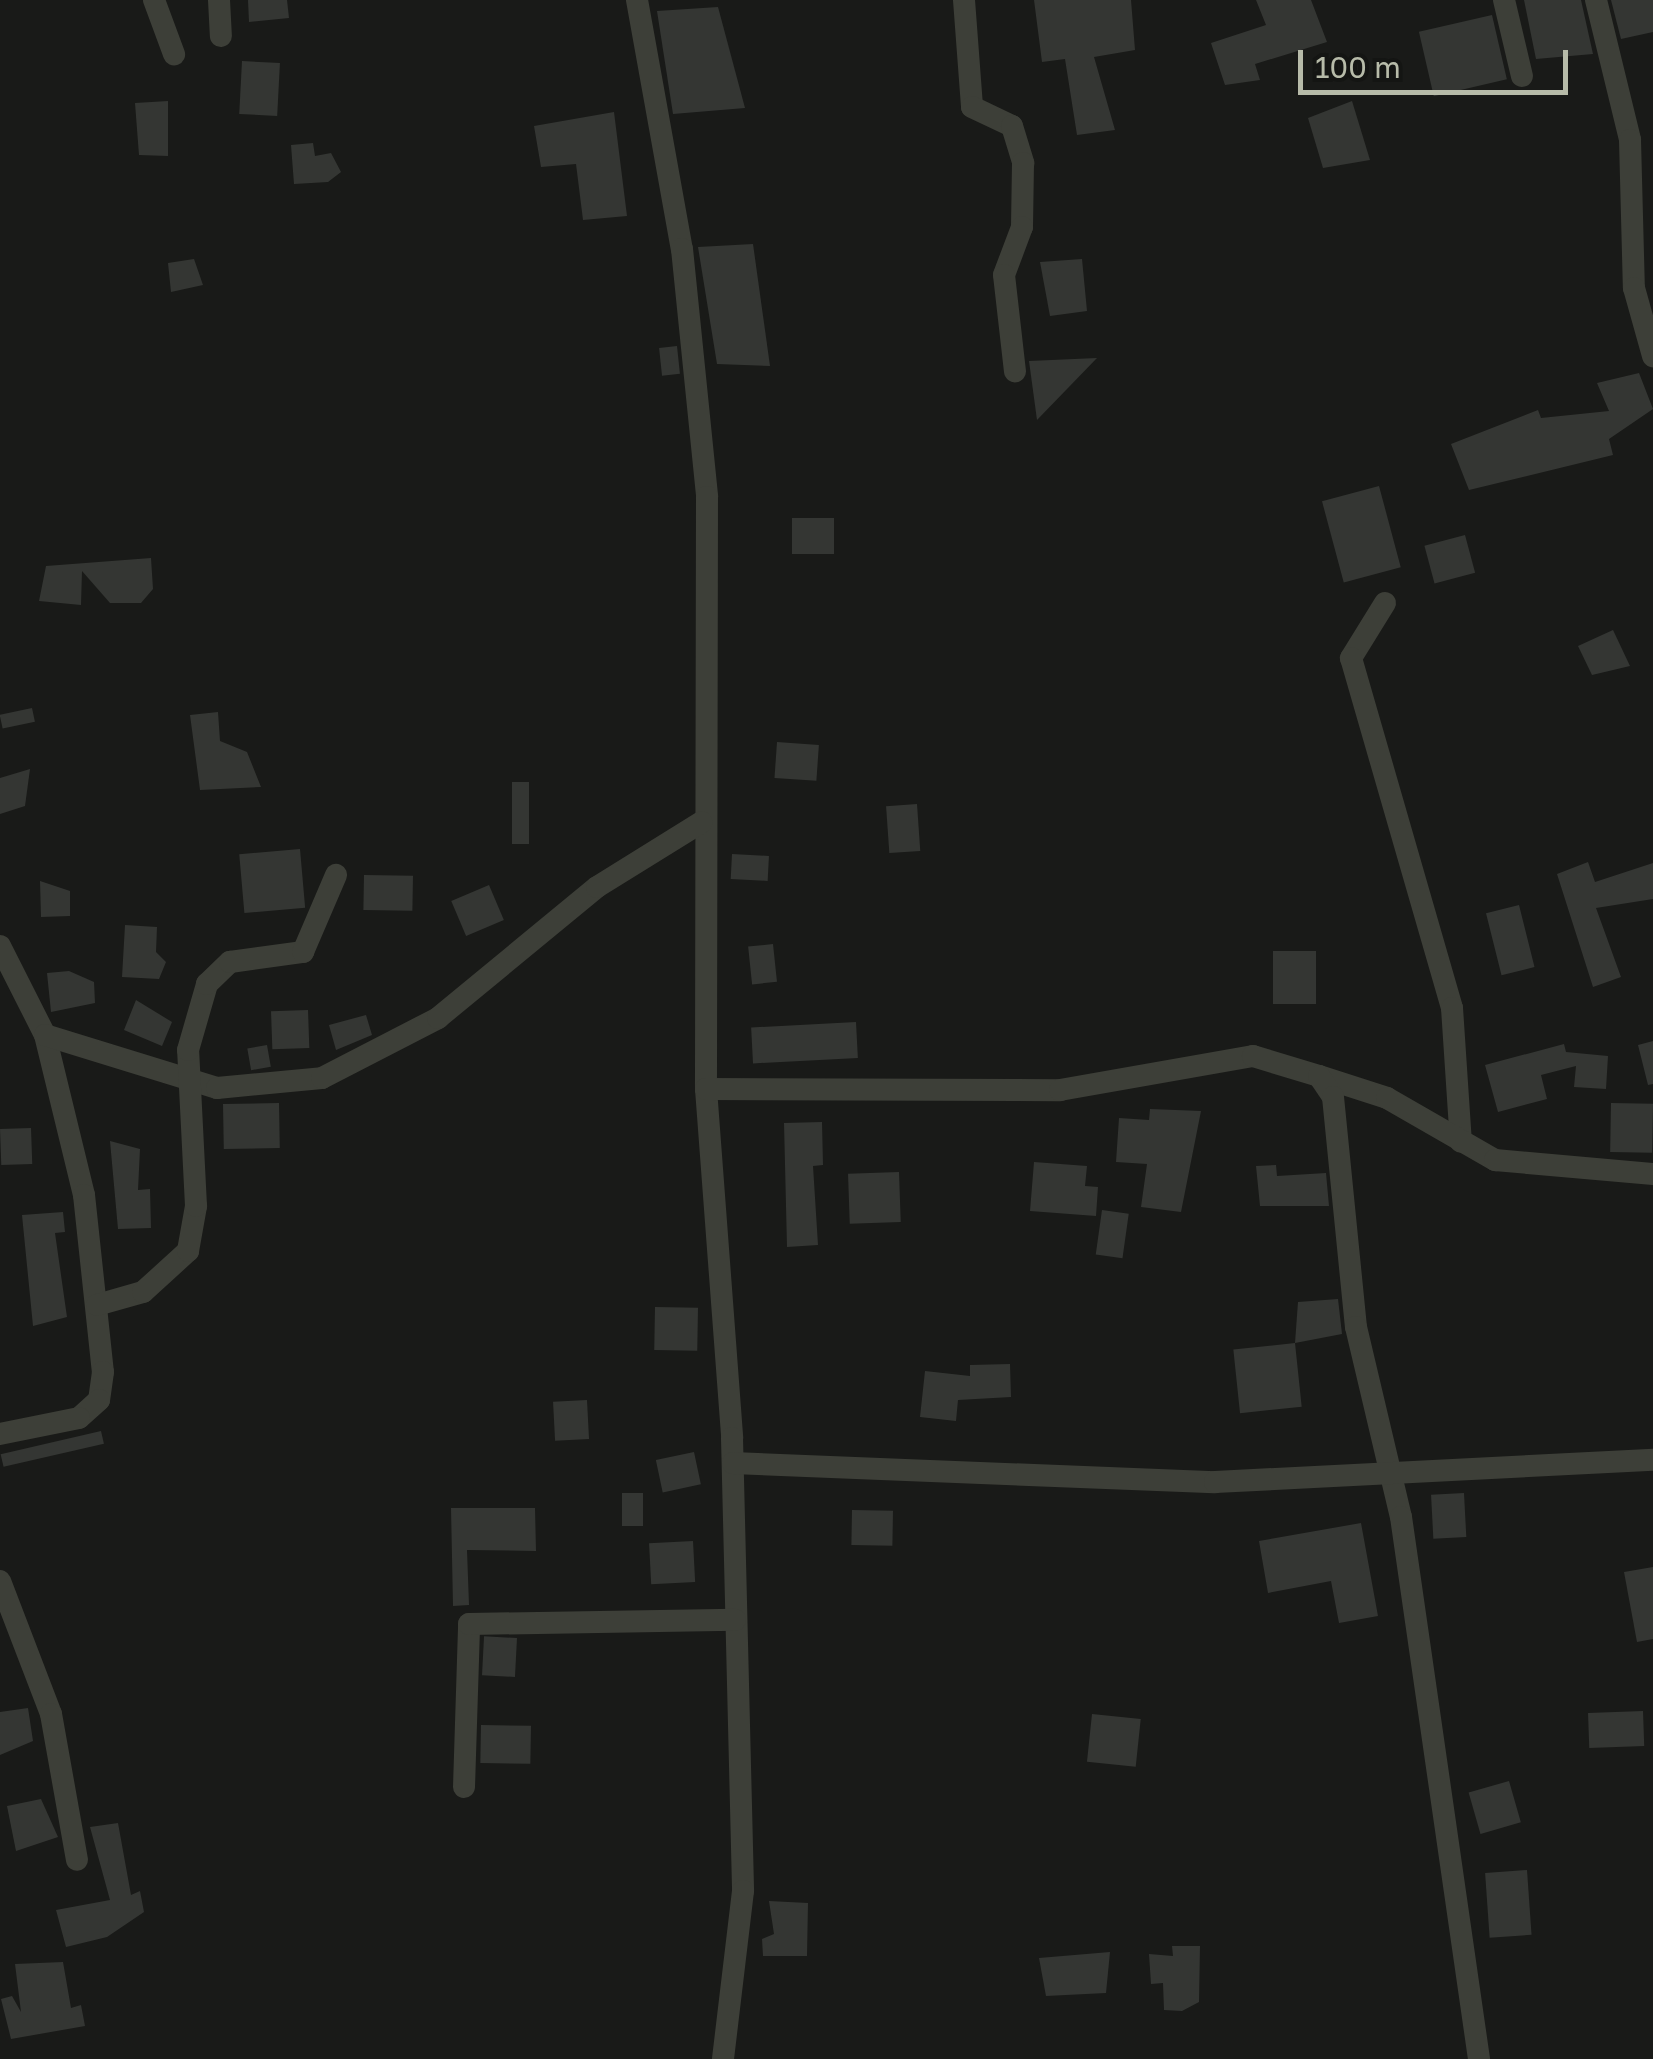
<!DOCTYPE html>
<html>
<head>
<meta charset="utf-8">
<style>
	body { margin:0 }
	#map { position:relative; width:1653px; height:2059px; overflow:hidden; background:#191a18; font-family:"Golos Text",sans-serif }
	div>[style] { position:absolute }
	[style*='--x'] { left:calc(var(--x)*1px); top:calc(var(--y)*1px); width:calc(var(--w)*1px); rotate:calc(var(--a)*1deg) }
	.building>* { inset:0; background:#343633; transform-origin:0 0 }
	.minor>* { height:22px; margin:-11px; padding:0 11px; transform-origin:11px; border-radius:11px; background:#3d3f38 }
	span { translate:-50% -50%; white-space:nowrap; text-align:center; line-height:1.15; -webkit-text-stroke:9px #141513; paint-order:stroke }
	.scale { position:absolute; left:1298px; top:50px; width:270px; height:45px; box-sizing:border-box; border:5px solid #b7bba9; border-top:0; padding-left:12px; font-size:30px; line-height:35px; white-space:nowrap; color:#b7bba9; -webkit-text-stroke:8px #141513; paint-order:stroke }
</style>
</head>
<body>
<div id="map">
	<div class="building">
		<div style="clip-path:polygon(248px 0,287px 0,289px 18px,249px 22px)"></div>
		<div style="clip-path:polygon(1034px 0,1131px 0,1135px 50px,1094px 57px,1115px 130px,1077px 135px,1065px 59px,1042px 62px)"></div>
		<div style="clip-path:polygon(1256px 0,1311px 0,1327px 42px,1255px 64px,1260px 80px,1225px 85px,1211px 43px,1266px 25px)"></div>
		<div style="clip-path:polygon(1524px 0,1581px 0,1593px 54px,1536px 59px)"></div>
		<div style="clip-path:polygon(1611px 0,1653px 0,1653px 32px,1621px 39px)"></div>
		<div style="clip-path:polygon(718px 7px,745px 108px,673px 114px,657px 11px)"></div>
		<div style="left:1492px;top:15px;width:66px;height:75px;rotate:77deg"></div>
		<div style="left:242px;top:61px;width:38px;height:53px;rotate:3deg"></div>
		<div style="clip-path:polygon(168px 101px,168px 156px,139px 155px,135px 103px)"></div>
		<div style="clip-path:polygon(1352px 101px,1370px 160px,1323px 168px,1308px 118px)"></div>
		<div style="clip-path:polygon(614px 112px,627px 216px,583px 220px,576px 164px,541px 167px,534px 126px)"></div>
		<div style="clip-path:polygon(313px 143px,315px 156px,331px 153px,341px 172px,328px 182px,294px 184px,291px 145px)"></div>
		<div style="clip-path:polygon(753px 244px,770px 366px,717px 364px,698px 247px)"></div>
		<div style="clip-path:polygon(194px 259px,203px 285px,171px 292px,168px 263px)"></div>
		<div style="clip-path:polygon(1082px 259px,1087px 311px,1050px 316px,1040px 262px)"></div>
		<div style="left:677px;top:346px;width:28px;height:18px;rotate:84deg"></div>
		<div style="clip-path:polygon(1097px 358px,1037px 420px,1029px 361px)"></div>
		<div style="clip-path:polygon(1639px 373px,1653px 409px,1609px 439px,1613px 455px,1469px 490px,1451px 444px,1538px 410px,1541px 418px,1609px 411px,1597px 383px)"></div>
		<div style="left:1379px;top:486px;width:84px;height:59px;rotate:75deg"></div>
		<div style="left:792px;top:518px;width:42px;height:36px"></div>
		<div style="left:1465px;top:535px;width:39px;height:42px;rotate:75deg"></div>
		<div style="clip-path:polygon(151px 558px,153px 589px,141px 603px,110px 603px,82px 571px,81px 605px,39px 601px,46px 566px)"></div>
		<div style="clip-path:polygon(1613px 630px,1630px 666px,1592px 675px,1578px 646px)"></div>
		<div style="left:32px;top:708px;width:14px;height:33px;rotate:78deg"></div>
		<div style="clip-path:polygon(218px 712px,220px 741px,247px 752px,261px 787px,200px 790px,190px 715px)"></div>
		<div style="left:777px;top:742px;width:42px;height:36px;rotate:4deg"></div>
		<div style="clip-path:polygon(30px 769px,25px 806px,0 814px,0 778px)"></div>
		<div style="left:512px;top:782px;width:17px;height:62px"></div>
		<div style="left:917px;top:804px;width:47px;height:31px;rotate:86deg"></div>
		<div style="left:300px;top:849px;width:59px;height:61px;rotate:85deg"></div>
		<div style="left:732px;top:854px;width:37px;height:25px;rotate:3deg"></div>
		<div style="clip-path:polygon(1588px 862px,1595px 882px,1653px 863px,1653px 899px,1596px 908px,1621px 977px,1593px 987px,1557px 874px)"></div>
		<div style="left:364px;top:875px;width:49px;height:35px;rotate:1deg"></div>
		<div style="clip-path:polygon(40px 881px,70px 891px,70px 916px,41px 917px)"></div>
		<div style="left:489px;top:885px;width:38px;height:41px;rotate:67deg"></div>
		<div style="left:1519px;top:905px;width:64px;height:34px;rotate:76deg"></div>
		<div style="clip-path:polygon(125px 925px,157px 927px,156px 952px,166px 962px,159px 979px,122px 977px)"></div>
		<div style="left:773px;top:944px;width:38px;height:25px;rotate:84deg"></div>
		<div style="left:1273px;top:951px;width:43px;height:53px"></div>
		<div style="clip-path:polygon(69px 971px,94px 982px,95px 1003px,51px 1012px,47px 973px)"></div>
		<div style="clip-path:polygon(136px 1000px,172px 1022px,162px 1046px,124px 1030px)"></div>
		<div style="left:308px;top:1010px;width:38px;height:37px;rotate:88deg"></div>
		<div style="clip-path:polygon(366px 1015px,372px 1035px,336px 1050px,329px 1025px)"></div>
		<div style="left:856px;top:1022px;width:36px;height:105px;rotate:87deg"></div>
		<div style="clip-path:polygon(1653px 1041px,1653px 1084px,1648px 1085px,1638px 1045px)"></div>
		<div style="clip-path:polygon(1564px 1044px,1566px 1052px,1608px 1056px,1606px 1089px,1574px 1087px,1576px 1066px,1541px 1075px,1547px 1099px,1498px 1112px,1485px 1065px)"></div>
		<div style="left:267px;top:1045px;width:22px;height:20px;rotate:80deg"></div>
		<div style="left:279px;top:1103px;width:45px;height:56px;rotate:89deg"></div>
		<div style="left:1611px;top:1103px;width:42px;height:49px;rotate:1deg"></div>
		<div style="clip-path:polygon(1150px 1109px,1201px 1111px,1181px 1212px,1141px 1207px,1147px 1164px,1116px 1162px,1119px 1118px,1149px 1120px)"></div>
		<div style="clip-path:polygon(822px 1122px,823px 1165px,813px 1166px,818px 1245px,787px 1247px,784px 1123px)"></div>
		<div style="left:31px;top:1128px;width:36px;height:31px;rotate:88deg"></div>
		<div style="clip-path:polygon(110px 1141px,140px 1149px,138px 1190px,150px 1189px,151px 1228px,118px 1229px)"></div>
		<div style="clip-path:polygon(1034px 1162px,1087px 1166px,1085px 1186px,1098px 1187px,1096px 1216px,1030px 1211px)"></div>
		<div style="clip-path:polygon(1276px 1165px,1277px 1176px,1326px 1173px,1329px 1206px,1260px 1206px,1256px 1166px)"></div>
		<div style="left:899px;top:1172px;width:50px;height:51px;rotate:88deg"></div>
		<div style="left:1102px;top:1210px;width:27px;height:45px;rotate:8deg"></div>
		<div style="clip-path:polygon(63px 1212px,65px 1232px,55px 1233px,67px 1317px,33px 1326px,22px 1215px)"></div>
		<div style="clip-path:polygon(1338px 1299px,1342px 1334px,1295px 1343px,1298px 1302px)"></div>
		<div style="left:655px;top:1307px;width:43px;height:43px;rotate:1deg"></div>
		<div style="left:1295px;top:1343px;width:64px;height:62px;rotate:84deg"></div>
		<div style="clip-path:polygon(1010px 1364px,1011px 1397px,958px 1400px,956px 1421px,920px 1417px,925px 1371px,970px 1376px,970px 1365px)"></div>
		<div style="left:587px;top:1400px;width:39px;height:34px;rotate:87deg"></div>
		<div style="left:101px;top:1431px;width:13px;height:103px;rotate:77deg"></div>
		<div style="left:694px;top:1452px;width:33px;height:39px;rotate:78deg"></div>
		<div style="left:622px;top:1493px;width:21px;height:33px"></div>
		<div style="left:1464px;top:1493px;width:44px;height:33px;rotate:87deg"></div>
		<div style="clip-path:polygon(451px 1508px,535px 1508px,536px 1551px,467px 1550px,469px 1605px,453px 1606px)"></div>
		<div style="left:852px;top:1510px;width:41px;height:35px;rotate:1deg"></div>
		<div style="clip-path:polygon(1361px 1523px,1378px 1616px,1339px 1623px,1331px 1581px,1268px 1593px,1259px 1541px)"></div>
		<div style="left:693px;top:1541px;width:41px;height:44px;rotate:87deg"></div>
		<div style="clip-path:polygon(1653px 1567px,1653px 1639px,1637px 1642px,1624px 1572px)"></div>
		<div style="left:517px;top:1638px;width:39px;height:33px;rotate:93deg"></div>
		<div style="clip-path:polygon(28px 1708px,33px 1741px,0 1755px,0 1712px)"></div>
		<div style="left:1643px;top:1711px;width:35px;height:55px;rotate:88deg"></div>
		<div style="left:1092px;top:1714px;width:49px;height:48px;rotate:6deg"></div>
		<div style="left:481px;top:1725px;width:50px;height:38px;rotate:1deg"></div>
		<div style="left:1509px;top:1781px;width:43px;height:42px;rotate:74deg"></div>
		<div style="clip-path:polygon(41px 1799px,58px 1837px,16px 1851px,7px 1806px)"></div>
		<div style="clip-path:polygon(118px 1823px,131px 1895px,140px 1891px,144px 1912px,107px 1937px,66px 1947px,56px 1910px,110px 1900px,90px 1827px)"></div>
		<div style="left:1527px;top:1870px;width:65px;height:42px;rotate:86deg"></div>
		<div style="clip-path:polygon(769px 1901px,808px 1903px,807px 1956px,763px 1956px,762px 1939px,774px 1934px)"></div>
		<div style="clip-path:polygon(1172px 1946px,1200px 1946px,1199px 2002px,1182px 2011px,1164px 2010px,1163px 1983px,1151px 1984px,1149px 1954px,1173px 1956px)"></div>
		<div style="clip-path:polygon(1110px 1952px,1106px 1993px,1046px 1996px,1039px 1958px)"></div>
		<div style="clip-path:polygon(63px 1962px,71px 2008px,81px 2005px,85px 2026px,11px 2039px,1px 1999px,12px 1996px,21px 2012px,15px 1964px)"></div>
	</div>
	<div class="minor">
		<div style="--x:154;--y:0;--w:58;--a:69.7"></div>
		<div style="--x:219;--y:0;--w:36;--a:87"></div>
		<div style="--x:637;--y:0;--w:253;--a:79.8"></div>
		<div style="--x:682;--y:249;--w:249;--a:84.2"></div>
		<div style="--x:707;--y:497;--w:592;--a:90.1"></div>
		<div style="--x:706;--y:1089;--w:350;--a:85.7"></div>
		<div style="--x:732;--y:1438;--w:453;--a:88.6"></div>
		<div style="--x:743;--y:1891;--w:169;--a:96.8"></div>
		<div style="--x:964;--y:0;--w:107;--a:85.7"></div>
		<div style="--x:972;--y:107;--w:44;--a:25.4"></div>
		<div style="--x:1012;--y:126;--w:39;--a:73"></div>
		<div style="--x:1023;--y:163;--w:64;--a:90.9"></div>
		<div style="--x:1022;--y:227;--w:51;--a:110.6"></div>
		<div style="--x:1004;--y:275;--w:97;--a:83.5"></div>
		<div style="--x:1504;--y:0;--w:78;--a:76.7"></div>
		<div style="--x:1596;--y:0;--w:144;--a:76.3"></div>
		<div style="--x:1630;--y:140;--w:148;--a:88.5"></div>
		<div style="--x:1634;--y:288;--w:71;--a:74.4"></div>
		<div style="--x:1385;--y:603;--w:65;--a:121.7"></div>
		<div style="--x:1351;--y:658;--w:364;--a:73.9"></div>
		<div style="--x:1452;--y:1008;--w:134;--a:86.2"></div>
		<div style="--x:0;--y:946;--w:100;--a:63.2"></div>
		<div style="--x:45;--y:1035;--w:165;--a:76.3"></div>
		<div style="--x:84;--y:1195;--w:178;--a:83.9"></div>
		<div style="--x:103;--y:1372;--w:28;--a:98"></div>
		<div style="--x:99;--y:1400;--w:27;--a:138"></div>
		<div style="--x:79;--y:1418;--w:81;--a:168.6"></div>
		<div style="--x:45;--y:1035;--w:180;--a:17.1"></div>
		<div style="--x:217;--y:1088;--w:105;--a:-5.4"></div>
		<div style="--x:322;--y:1078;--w:131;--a:-27.3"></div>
		<div style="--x:438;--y:1018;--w:206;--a:-39.5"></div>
		<div style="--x:597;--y:887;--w:123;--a:-31.8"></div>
		<div style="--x:1319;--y:1076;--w:71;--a:17.9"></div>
		<div style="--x:1387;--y:1098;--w:125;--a:29.9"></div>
		<div style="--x:1495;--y:1160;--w:159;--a:5.1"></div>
		<div style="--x:706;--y:1089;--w:354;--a:0.2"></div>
		<div style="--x:1060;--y:1090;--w:196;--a:-10"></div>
		<div style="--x:1253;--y:1056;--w:69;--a:16.9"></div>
		<div style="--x:1319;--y:1076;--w:25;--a:56"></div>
		<div style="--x:1333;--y:1097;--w:231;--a:84.3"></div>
		<div style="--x:1356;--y:1327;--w:195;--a:76.7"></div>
		<div style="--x:1401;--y:1517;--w:548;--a:81.81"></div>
		<div style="--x:97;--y:1305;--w:48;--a:-15.8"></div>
		<div style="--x:143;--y:1292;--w:61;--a:-42.3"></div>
		<div style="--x:188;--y:1251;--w:46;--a:-79.9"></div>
		<div style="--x:196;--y:1206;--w:156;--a:-92.9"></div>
		<div style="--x:188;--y:1050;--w:69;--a:-73.9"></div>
		<div style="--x:207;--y:984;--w:32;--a:-44"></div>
		<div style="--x:230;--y:962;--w:74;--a:-7.8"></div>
		<div style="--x:303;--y:952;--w:84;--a:-66.8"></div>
		<div style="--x:733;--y:1463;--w:482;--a:2.3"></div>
		<div style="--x:1215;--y:1482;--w:439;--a:-2.9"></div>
		<div style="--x:0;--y:1581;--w:142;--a:69"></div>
		<div style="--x:51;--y:1714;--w:148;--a:79.9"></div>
		<div style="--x:464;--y:1787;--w:163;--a:-88.2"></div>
		<div style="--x:469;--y:1624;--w:266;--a:-0.9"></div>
	</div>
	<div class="scale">100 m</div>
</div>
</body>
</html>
